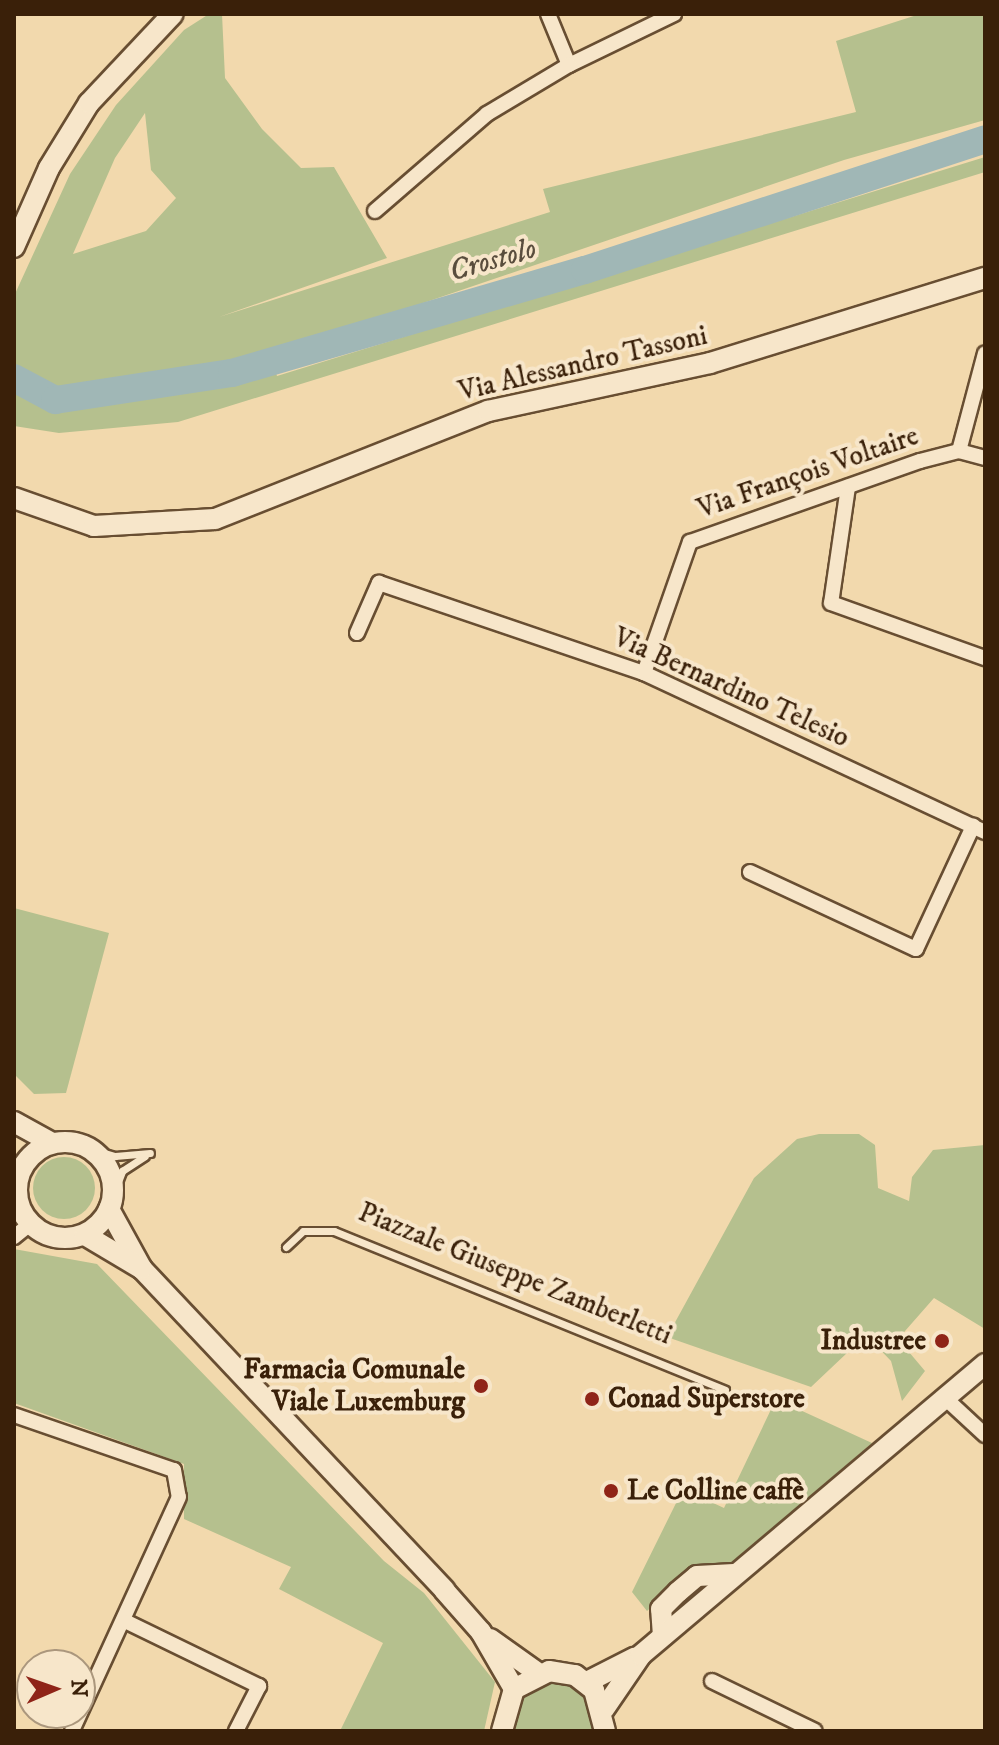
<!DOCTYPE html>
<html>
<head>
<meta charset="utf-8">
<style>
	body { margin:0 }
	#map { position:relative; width:999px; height:1745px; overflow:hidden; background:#f2d9ad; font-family:"IM FELL DW Pica",serif }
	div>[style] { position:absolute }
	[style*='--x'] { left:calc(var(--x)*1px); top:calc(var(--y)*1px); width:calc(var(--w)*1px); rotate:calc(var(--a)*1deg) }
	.green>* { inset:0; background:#b5c08e }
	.round { border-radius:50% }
	.river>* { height:28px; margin:-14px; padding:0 14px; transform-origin:14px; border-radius:14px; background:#a0b7b6 }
	.roads { filter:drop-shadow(2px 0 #684e32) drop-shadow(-2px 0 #684e32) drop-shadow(0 2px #684e32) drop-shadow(0 -2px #684e32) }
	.lane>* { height:7px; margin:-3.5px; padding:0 3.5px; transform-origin:3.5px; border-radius:3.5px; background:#f7e6ca }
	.street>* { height:14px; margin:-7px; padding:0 7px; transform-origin:7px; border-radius:7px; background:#f7e6ca }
	.secondary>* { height:20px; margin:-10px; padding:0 10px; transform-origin:10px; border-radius:10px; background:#f7e6ca }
	.secondary>.ring { margin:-10px; padding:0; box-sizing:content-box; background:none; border:20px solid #f7e6ca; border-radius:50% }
	.dots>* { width:22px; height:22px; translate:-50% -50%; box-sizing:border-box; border:4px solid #f7e6ca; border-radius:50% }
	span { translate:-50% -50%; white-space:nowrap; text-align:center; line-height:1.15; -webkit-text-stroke:8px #f7e6ca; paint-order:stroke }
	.street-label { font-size:28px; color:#3a2009 }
	.poi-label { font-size:28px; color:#3a2009; font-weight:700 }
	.right { translate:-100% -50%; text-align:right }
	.left { translate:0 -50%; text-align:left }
	.water-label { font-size:30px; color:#594d3d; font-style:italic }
	.frame { position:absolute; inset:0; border:16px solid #3a2009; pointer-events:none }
	.north { position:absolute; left:16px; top:1649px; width:80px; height:80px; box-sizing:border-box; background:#f7e6ca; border:2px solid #ab977d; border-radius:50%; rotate:88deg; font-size:22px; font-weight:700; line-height:32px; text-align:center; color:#3a2009 }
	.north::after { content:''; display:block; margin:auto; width:28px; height:36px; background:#8f2418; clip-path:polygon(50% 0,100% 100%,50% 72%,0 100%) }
</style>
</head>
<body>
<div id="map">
	<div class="green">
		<div style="clip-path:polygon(evenodd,209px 14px,222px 14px,225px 78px,262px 129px,301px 168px,334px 167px,387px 258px,219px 317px,550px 212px,543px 189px,856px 112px,836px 41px,920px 14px,985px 14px,985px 120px,844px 160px,270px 355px,277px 376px,985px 157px,985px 172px,178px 422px,59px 433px,14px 426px,14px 296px,70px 174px,116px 105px,184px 30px,209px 14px,145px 113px,151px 170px,176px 198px,146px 231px,73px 254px,115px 158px,145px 113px)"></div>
		<div style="clip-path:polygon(14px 908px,109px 933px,66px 1093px,34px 1094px,14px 1074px)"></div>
		<div style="clip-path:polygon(819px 1134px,859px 1134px,875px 1145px,878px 1188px,909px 1201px,912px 1177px,933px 1150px,985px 1145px,985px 1329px,934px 1298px,898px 1339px,925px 1371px,902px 1401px,891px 1361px,866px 1335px,811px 1387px,667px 1337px,754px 1178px,797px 1139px)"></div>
		<div class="round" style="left:33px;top:1157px;width:62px;height:62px"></div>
		<div style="clip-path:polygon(14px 1249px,97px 1264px,384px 1561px,424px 1593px,495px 1682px,484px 1731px,340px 1731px,383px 1643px,279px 1589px,291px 1567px,184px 1519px,184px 1464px,14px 1403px)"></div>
		<div style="clip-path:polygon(776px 1399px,872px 1443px,734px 1562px,698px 1565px,647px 1611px,632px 1592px,683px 1489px,724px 1508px)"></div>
		<div style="clip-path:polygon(540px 1680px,568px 1680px,590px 1697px,597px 1731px,510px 1731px,517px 1697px)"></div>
	</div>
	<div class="river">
		<div style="--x:14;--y:378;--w:47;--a:28.2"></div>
		<div style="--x:55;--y:400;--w:179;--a:-8.7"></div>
		<div style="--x:232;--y:373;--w:368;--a:-16.3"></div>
		<div style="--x:585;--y:270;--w:421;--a:-18.1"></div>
	</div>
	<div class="roads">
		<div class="lane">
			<div style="--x:88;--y:1148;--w:28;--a:17"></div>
			<div style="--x:115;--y:1156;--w:35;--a:-5"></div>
			<div style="--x:113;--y:1195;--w:26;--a:-69"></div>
			<div style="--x:122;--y:1171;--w:27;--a:-33"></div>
			<div style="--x:286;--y:1247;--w:23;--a:-43"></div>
			<div style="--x:303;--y:1231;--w:31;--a:0"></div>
			<div style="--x:334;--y:1231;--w:422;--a:22.1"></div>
		</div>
		<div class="street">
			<div style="--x:548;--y:14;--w:55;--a:67.6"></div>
			<div style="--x:569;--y:65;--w:117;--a:-25.9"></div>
			<div style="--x:375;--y:211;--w:148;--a:-40.9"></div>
			<div style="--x:487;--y:114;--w:96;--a:-30.9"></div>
			<div style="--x:959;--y:451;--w:101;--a:-75.1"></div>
			<div style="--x:848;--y:487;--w:117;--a:98.3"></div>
			<div style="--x:831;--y:603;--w:164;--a:19.7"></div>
			<div style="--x:357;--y:633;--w:55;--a:-66.3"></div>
			<div style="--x:379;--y:583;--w:280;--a:18.8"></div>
			<div style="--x:644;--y:673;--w:376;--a:25"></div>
			<div style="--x:644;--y:673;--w:139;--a:-70.7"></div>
			<div style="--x:690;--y:542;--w:244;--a:-19.4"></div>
			<div style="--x:920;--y:461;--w:40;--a:-14.4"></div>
			<div style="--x:959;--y:451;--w:27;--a:15"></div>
			<div style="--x:750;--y:872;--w:183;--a:24.9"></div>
			<div style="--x:916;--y:949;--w:136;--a:-65.1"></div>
			<div style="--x:14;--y:1237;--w:21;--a:-39"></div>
			<div style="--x:944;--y:1397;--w:56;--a:42.8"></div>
			<div style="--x:14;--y:1415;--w:169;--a:19"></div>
			<div style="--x:174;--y:1470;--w:27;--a:80"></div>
			<div style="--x:179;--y:1497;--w:257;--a:114.6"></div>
			<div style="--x:127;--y:1622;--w:147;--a:25.9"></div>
			<div style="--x:259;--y:1686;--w:51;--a:117.1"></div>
			<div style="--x:712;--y:1681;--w:114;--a:25.9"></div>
		</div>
		<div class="secondary">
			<div style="--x:14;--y:247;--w:86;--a:-66.1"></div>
			<div style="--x:49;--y:168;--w:76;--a:-58.4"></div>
			<div style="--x:89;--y:103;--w:122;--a:-46.7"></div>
			<div style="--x:14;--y:498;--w:85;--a:19.3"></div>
			<div style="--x:94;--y:526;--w:121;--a:-3.3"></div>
			<div style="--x:215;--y:519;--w:294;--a:-21.6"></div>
			<div style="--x:488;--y:411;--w:227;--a:-12.2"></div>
			<div style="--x:710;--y:363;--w:288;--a:-17.2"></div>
			<div style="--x:14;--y:1122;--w:43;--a:28.9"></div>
			<div class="ring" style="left:17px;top:1142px;width:76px;height:76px"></div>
			<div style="--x:109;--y:1209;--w:68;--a:61.2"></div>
			<div style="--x:142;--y:1269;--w:441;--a:46.7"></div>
			<div style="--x:444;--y:1590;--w:56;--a:48.6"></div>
			<div style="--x:481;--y:1632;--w:66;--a:59.9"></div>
			<div style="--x:85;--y:1235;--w:66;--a:30.8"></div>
			<div style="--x:663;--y:1636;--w:27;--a:-94"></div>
			<div style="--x:661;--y:1609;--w:24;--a:-45"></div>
			<div style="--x:678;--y:1592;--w:25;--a:-40"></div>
			<div style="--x:697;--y:1576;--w:37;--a:-3"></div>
			<div style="--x:490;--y:1639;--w:59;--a:35.3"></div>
			<div style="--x:587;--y:1682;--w:53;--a:-27.1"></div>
			<div style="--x:604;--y:1709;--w:65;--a:-55.6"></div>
			<div style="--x:641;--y:1655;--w:451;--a:-40.2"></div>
			<div style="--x:502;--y:1731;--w:44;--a:-74.1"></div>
			<div style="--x:514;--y:1689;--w:39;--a:-27"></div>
			<div style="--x:549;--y:1671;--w:26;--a:9"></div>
			<div style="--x:575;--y:1675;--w:24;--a:38"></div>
			<div style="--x:594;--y:1690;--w:42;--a:75"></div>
		</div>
	</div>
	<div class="dots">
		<div style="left:942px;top:1341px;background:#8f2418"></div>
		<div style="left:481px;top:1386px;background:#8f2418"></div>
		<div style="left:592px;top:1399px;background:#8f2418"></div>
		<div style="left:611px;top:1491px;background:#8f2418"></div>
	</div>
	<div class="street-label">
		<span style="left:583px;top:364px;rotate:-13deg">Via Alessandro Tassoni</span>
		<span style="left:808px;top:473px;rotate:-19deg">Via François Voltaire</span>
		<span style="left:731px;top:688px;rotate:24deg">Via Bernardino Telesio</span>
		<span style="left:515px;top:1274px;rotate:22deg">Piazzale Giuseppe Zamberletti</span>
	</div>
	<div class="poi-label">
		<span class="right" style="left:926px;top:1341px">Industree</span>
		<span class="right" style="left:465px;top:1386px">Farmacia Comunale<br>Viale Luxemburg</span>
		<span class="left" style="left:608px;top:1399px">Conad Superstore</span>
		<span class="left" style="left:627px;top:1491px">Le Colline caffè</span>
	</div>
	<div class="water-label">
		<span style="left:493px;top:261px;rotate:-16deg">Crostolo</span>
	</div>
	<div class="frame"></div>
	<div class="north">N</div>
</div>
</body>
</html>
